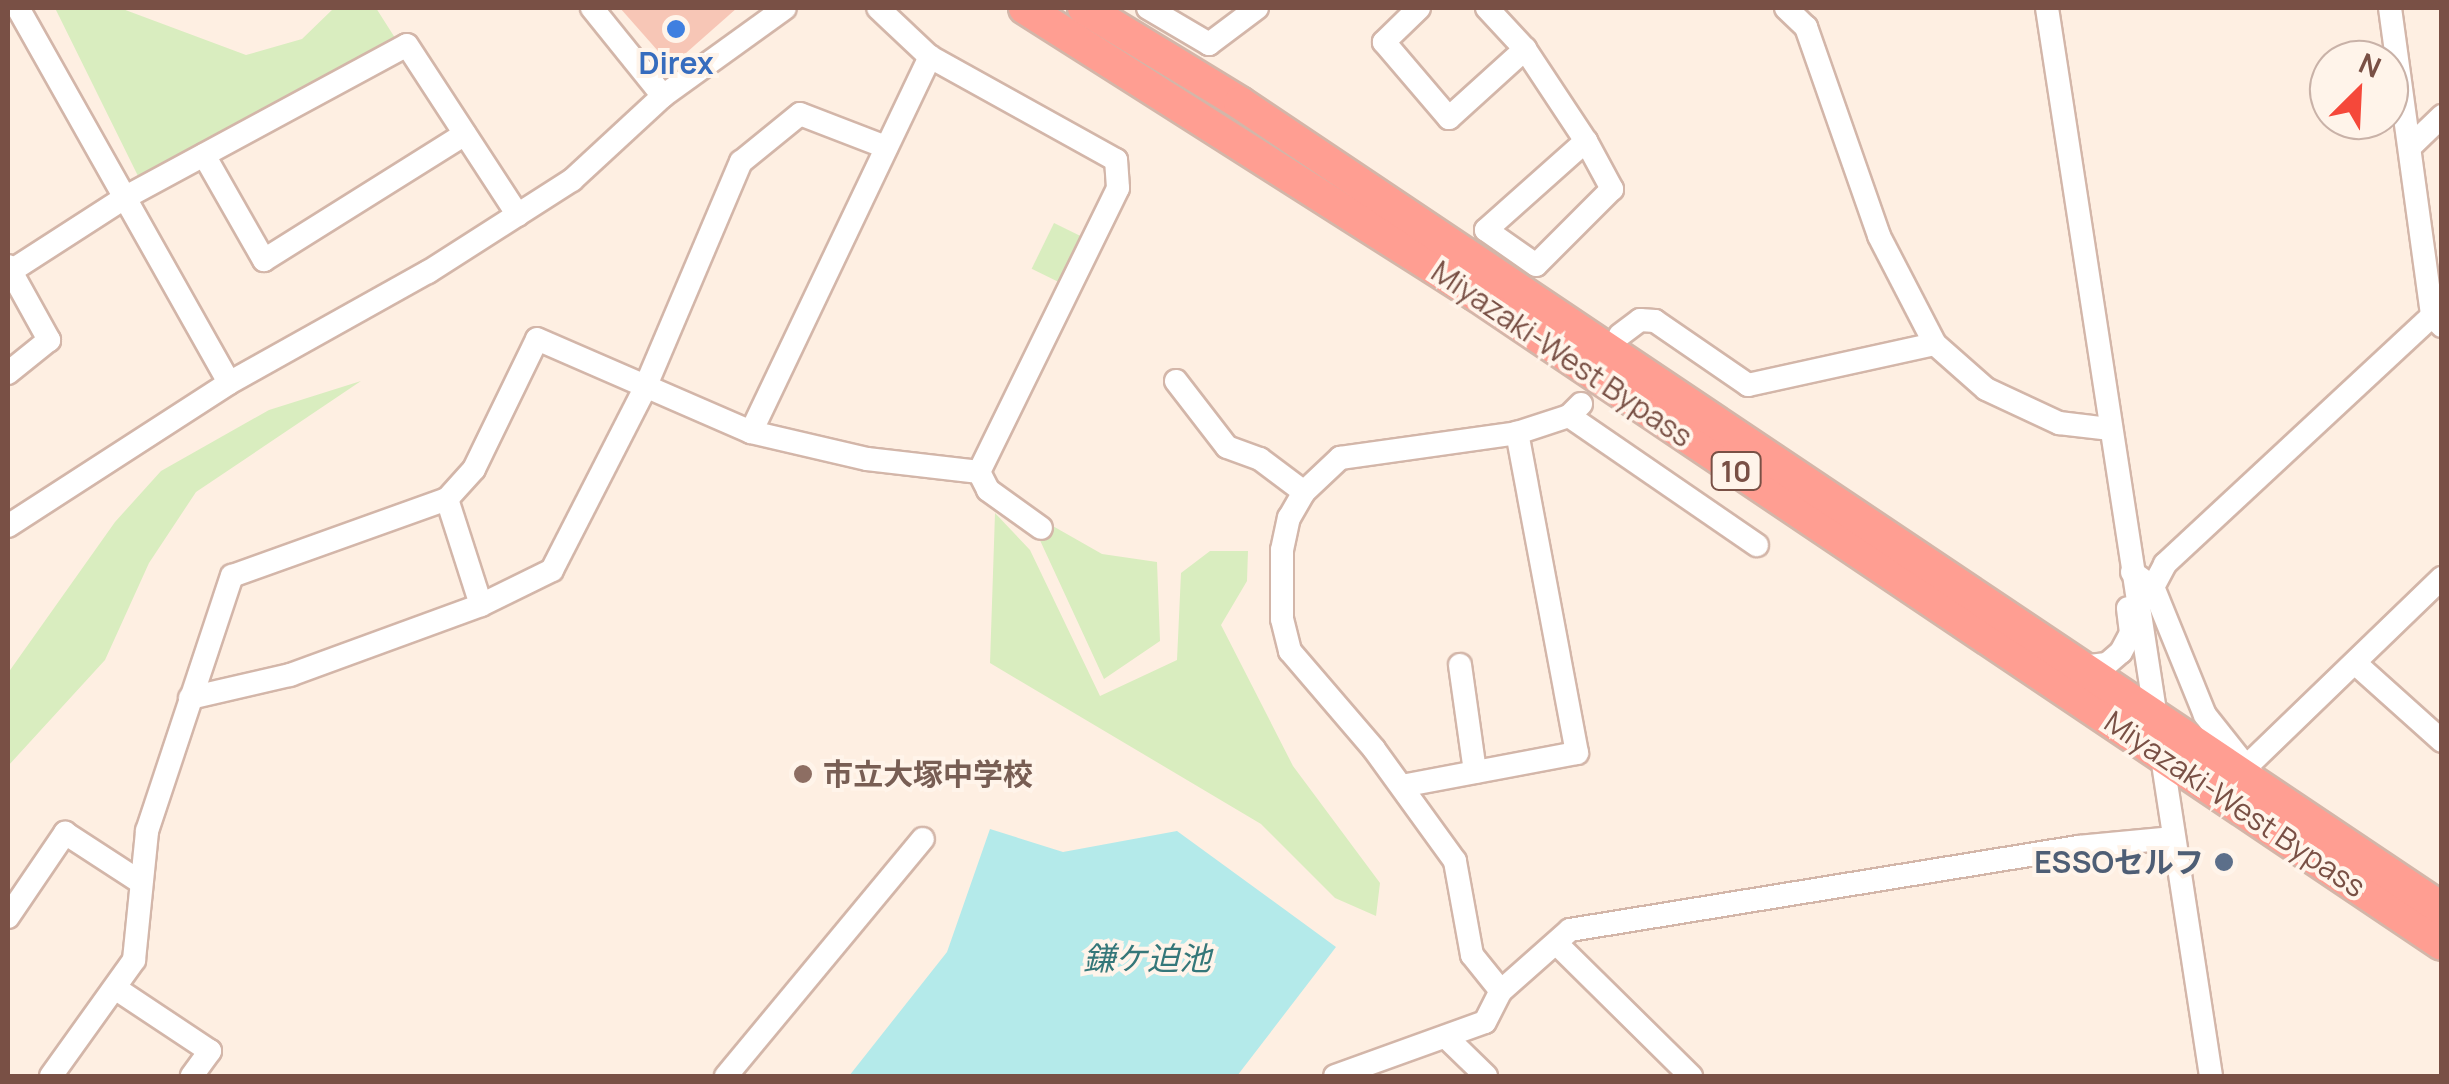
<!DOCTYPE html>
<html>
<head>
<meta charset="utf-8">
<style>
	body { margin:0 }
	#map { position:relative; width:2449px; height:1084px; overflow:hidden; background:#feefe2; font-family:Manrope,"Noto Sans JP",sans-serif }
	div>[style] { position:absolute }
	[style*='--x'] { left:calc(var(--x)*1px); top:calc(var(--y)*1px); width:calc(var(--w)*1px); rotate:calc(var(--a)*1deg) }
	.green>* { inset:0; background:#d9edbf; transform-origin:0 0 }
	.water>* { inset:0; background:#b4eaea }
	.building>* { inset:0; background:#f7c6b6 }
	.roads { filter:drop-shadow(2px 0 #d3b6a9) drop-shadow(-2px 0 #d3b6a9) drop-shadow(0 2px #d3b6a9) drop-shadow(0 -2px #d3b6a9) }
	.minor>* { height:22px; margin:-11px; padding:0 11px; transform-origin:11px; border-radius:11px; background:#fff }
	.highway>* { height:32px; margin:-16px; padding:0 16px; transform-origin:16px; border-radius:16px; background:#ff9e92 }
	.dots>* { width:28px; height:28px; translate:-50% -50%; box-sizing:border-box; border:5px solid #fff4ea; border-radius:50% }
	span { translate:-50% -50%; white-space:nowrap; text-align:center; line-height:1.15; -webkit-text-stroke:8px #fff4ea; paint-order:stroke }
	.shield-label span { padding:2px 8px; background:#fff4ea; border:2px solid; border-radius:8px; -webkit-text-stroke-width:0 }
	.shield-label { font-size:28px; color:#795045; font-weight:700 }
	.shop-label { font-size:30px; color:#366cbe; font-weight:700 }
	.street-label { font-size:30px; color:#795045 }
	.education-label { font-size:30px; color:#785e54; font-weight:700 }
	.left { translate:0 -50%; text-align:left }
	.service-label { font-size:30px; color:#4e5e75; font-weight:700 }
	.right { translate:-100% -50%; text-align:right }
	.water-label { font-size:32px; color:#357779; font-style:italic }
	.frame { position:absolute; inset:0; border:10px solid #795045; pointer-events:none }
	.north { position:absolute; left:2309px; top:40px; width:100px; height:100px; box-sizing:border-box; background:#fff4ea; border:2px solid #c9b2a8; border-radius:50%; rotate:24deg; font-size:28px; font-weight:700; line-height:40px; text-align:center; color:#795045 }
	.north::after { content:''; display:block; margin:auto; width:35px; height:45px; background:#f5483a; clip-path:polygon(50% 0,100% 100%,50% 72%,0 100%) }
</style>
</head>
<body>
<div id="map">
	<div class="green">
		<div style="clip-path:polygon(55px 8px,120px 8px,246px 55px,302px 39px,334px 8px,376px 8px,397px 41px,138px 176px)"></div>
		<div style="left:1054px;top:223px;width:34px;height:51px;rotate:26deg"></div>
		<div style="clip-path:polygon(361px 381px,196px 492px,149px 563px,105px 660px,8px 766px,8px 673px,115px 522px,161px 471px,269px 410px)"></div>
		<div style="clip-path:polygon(995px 513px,1030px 550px,1100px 696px,1177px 660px,1181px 573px,1210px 551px,1248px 551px,1247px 581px,1221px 625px,1293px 766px,1380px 883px,1376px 916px,1335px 898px,1261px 824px,990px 663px)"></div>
		<div style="clip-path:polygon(1044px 521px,1102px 554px,1157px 562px,1160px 641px,1104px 679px,1038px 536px)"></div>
	</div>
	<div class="water">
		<div style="clip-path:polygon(990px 829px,1063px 852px,1177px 831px,1336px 947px,1237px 1076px,849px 1076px,947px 952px)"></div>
	</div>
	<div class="building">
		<div style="clip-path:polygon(620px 8px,737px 8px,686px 53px,674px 55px,658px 51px)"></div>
	</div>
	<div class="roads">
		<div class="minor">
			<div style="--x:18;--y:8;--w:430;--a:60.6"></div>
			<div style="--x:592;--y:8;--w:113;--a:51.1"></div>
			<div style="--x:1148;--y:8;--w:71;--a:30.5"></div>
			<div style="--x:1209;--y:44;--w:60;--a:-36.9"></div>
			<div style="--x:1419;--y:8;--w:49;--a:135.8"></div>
			<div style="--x:1384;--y:42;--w:100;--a:49.5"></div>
			<div style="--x:1449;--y:118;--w:103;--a:-42.2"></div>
			<div style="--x:1487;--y:8;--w:56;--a:47.2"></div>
			<div style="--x:1525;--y:49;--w:110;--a:56.5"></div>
			<div style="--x:1586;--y:141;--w:55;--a:61.6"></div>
			<div style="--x:1612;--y:189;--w:107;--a:135"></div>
			<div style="--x:1536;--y:265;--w:61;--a:-145"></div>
			<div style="--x:1486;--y:230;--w:134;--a:-41.7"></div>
			<div style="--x:1786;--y:8;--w:28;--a:44"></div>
			<div style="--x:1806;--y:27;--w:221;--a:70.7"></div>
			<div style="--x:1879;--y:236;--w:122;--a:62.6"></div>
			<div style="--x:1935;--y:344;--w:68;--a:41.4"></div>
			<div style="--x:1986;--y:389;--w:81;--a:25"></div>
			<div style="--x:2059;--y:423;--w:50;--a:6.8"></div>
			<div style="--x:2047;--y:8;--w:1081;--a:81.27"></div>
			<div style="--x:2390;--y:8;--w:311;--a:82.2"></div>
			<div style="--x:2432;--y:316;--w:14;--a:45"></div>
			<div style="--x:2412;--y:145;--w:42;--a:-44"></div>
			<div style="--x:204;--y:155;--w:121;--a:60.3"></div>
			<div style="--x:264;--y:260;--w:237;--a:-32.1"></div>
			<div style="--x:8;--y:266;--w:85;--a:61"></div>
			<div style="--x:49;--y:340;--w:53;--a:141.2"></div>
			<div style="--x:11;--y:271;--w:137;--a:-32.8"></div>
			<div style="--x:126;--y:197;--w:319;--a:-28.4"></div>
			<div style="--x:407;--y:45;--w:203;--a:56.9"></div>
			<div style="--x:1620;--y:335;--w:25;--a:-37"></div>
			<div style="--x:1640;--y:320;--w:15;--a:4"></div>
			<div style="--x:1655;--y:321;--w:113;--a:34.5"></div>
			<div style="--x:1748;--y:385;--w:191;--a:-12.4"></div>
			<div style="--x:1176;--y:381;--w:83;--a:52.3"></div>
			<div style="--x:1227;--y:447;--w:35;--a:20"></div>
			<div style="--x:1260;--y:459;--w:55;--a:36.9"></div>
			<div style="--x:1569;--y:416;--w:228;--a:34.5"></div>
			<div style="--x:751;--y:432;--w:416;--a:-64.5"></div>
			<div style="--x:979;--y:472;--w:20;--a:63"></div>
			<div style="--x:988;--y:490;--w:65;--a:35.6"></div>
			<div style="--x:447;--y:499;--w:111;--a:72.2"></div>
			<div style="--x:8;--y:526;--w:263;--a:-32.9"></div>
			<div style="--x:229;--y:383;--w:228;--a:-29.2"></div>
			<div style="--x:428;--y:272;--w:171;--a:-32.6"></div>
			<div style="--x:572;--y:180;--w:124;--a:-42.7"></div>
			<div style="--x:663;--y:96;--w:150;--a:-35.8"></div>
			<div style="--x:2132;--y:572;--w:26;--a:36"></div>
			<div style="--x:2153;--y:587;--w:138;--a:67.9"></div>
			<div style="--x:2205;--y:715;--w:75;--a:51.5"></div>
			<div style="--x:2153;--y:587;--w:26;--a:-62"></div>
			<div style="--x:2165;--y:564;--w:364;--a:-42.9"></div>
			<div style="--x:2355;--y:663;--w:117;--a:41.9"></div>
			<div style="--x:1460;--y:665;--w:108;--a:82"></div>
			<div style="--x:2081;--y:667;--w:26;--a:-7"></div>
			<div style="--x:2107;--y:664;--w:18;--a:-41"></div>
			<div style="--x:2121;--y:652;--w:21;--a:-62"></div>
			<div style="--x:2131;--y:633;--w:25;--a:-97"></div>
			<div style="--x:190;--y:698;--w:103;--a:-13"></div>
			<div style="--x:290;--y:675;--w:203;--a:-20.1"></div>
			<div style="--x:481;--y:605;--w:79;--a:-26.2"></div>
			<div style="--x:552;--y:570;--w:202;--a:-62.9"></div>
			<div style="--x:644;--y:390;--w:248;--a:-67"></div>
			<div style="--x:741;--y:162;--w:76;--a:-39.1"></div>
			<div style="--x:800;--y:114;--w:89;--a:21.1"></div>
			<div style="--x:2245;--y:768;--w:274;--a:-44"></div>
			<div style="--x:1402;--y:786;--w:178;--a:-10.7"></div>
			<div style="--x:1577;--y:753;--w:326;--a:-100.6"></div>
			<div style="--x:8;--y:917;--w:102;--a:-55.8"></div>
			<div style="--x:65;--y:833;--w:88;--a:33"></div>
			<div style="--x:1558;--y:945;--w:187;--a:44.6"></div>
			<div style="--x:115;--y:988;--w:114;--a:33.6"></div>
			<div style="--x:210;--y:1051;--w:31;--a:126"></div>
			<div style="--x:1501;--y:991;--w:46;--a:-128.9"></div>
			<div style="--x:1472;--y:955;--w:96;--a:-100.3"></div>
			<div style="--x:1455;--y:861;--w:138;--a:-125.9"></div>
			<div style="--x:1374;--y:749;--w:129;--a:-130.6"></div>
			<div style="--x:1290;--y:651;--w:33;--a:-104"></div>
			<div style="--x:1282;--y:619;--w:69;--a:-90"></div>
			<div style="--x:1282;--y:550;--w:33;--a:-78"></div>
			<div style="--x:1289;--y:518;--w:30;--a:-60"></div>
			<div style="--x:1304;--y:492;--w:50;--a:-43.4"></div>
			<div style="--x:1340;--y:458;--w:179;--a:-8"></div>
			<div style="--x:1517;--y:433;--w:55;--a:-18.1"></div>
			<div style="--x:1569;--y:416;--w:17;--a:-45"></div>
			<div style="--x:1448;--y:1039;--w:53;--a:44.2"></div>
			<div style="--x:51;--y:1076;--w:143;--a:-54.4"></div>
			<div style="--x:134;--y:960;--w:130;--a:-84.2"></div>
			<div style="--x:147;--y:831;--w:269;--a:-71.6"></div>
			<div style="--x:232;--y:576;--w:228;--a:-19.7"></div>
			<div style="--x:447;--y:499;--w:40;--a:-48"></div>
			<div style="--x:474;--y:469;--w:144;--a:-64.1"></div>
			<div style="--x:537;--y:339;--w:233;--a:23.5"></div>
			<div style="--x:751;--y:432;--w:119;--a:13.1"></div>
			<div style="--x:867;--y:459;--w:113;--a:6.6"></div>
			<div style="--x:979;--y:472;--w:316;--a:-63.9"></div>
			<div style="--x:1118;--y:188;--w:28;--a:-94"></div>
			<div style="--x:1116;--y:160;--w:213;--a:-151"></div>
			<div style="--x:930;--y:57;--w:71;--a:-136.7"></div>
			<div style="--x:726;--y:1076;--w:308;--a:-50.3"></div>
			<div style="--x:1335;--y:1076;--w:159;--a:-19.8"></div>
			<div style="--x:1485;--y:1022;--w:35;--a:-63"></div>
			<div style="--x:1501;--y:991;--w:92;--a:-41.5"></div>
			<div style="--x:1570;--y:930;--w:515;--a:-9.28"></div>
			<div style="--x:2078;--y:847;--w:93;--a:-5.5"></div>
		</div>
		<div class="highway">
			<div style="--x:1025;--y:8;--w:533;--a:32.44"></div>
			<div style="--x:1475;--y:294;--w:1165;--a:33.91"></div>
			<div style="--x:1084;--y:8;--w:183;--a:31.3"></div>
			<div style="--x:1240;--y:103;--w:1447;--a:33.84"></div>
		</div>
	</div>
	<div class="dots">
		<div style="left:676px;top:29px;background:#3f7fe0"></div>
		<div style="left:803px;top:774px;background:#8d6e63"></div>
		<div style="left:2224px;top:862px;background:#5c6f8a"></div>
	</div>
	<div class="shield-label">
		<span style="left:1736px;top:471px">10</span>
	</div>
	<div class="shop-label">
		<span style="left:676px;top:63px">Direx</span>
	</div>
	<div class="street-label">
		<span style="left:1562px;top:354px;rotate:34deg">Miyazaki-West Bypass</span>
		<span style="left:2235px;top:804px;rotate:34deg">Miyazaki-West Bypass</span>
	</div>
	<div class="education-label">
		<span class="left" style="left:823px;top:774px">市立大塚中学校</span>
	</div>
	<div class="service-label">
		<span class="right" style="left:2204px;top:862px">ESSOセルフ</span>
	</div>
	<div class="water-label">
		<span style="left:1147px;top:958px">鎌ケ迫池</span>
	</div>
	<div class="frame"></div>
	<div class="north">N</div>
</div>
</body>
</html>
